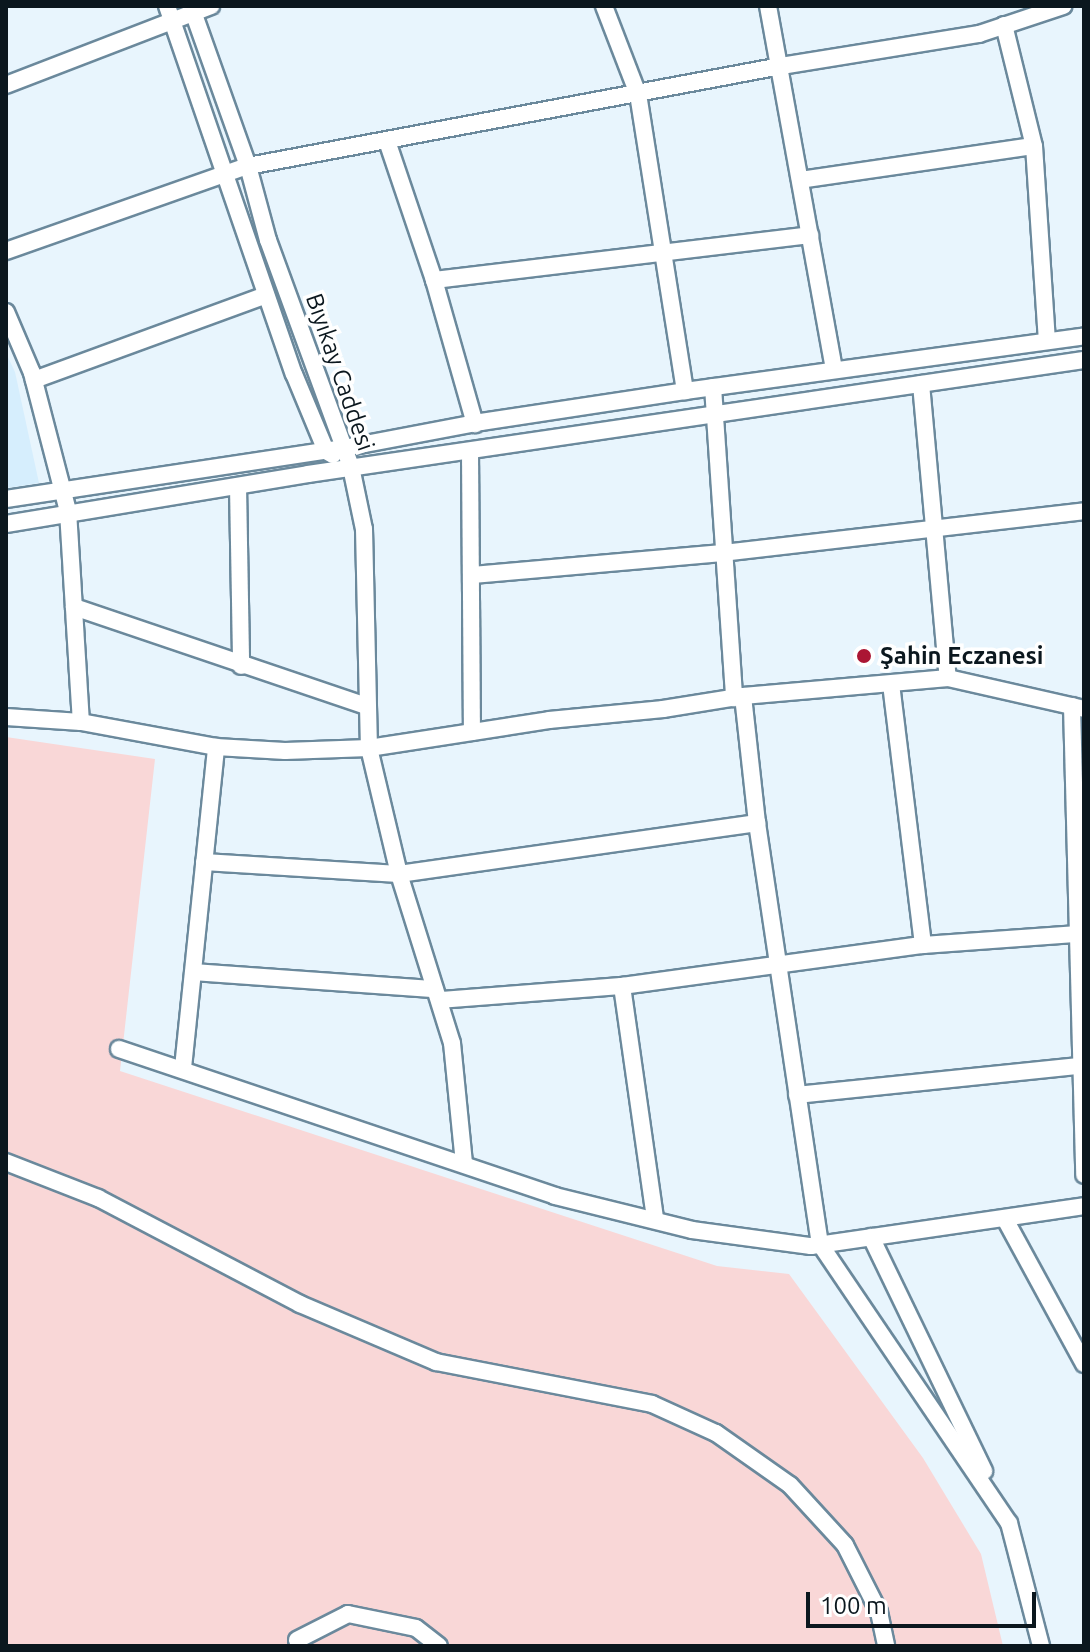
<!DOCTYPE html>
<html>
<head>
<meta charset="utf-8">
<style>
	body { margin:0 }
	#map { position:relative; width:1090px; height:1652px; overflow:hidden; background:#e8f5fd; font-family:Ubuntu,sans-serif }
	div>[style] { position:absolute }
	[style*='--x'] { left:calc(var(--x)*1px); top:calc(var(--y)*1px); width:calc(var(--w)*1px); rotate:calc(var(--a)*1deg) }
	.built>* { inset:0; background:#d6eefd }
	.green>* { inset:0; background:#f9d7d7 }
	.roads { filter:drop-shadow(2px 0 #6b899c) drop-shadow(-2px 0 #6b899c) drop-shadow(0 2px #6b899c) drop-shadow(0 -2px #6b899c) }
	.minor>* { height:16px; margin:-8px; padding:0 8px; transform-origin:8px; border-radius:8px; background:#fff }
	.dots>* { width:22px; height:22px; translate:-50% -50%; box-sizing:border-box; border:4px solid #fff; border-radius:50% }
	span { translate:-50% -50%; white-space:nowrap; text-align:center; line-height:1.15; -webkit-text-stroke:7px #fff; paint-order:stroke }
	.street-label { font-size:24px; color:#0b171e }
	.poi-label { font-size:24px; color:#0b171e; font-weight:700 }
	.left { translate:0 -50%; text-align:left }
	.frame { position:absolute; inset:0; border:8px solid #0b171e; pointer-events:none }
	.scale { position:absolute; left:806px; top:1592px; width:230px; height:36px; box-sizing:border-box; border:4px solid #0b171e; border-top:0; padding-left:10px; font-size:24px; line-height:28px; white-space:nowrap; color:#0b171e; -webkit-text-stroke:6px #fff; paint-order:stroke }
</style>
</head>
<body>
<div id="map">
	<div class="built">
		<div style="clip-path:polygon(6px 353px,15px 372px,39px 483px,6px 488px)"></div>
	</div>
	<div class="green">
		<div style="clip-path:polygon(6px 737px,155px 759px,120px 1071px,717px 1266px,789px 1274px,923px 1458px,981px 1554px,1003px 1646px,6px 1646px)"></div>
	</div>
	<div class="roads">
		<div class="minor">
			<div style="--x:167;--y:6;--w:389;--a:71"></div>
			<div style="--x:294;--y:374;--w:83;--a:67.4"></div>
			<div style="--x:326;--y:451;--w:8;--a:30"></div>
			<div style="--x:191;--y:6;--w:170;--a:70.4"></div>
			<div style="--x:248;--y:166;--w:77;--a:74.9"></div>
			<div style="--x:268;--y:240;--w:242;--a:69.9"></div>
			<div style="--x:351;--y:467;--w:63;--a:78.2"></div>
			<div style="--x:364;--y:529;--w:219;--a:88.7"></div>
			<div style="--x:369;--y:748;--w:130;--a:76.6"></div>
			<div style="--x:399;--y:874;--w:177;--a:72.6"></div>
			<div style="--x:452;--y:1043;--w:122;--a:84.3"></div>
			<div style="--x:604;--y:6;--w:94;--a:68.9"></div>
			<div style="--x:638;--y:94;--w:301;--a:81"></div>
			<div style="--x:768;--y:6;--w:369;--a:79.7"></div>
			<div style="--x:1004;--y:25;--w:125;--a:76.1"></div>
			<div style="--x:1034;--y:146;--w:195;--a:86.2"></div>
			<div style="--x:6;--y:85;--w:220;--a:-21.1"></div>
			<div style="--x:387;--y:141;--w:147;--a:71.3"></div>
			<div style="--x:434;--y:280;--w:150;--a:74.1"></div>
			<div style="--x:800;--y:180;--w:236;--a:-8.3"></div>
			<div style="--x:6;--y:251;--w:256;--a:-19.4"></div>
			<div style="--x:248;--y:166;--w:542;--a:-10.63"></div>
			<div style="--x:781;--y:66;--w:201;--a:-9.2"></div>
			<div style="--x:979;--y:34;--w:89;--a:-18.4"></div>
			<div style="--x:434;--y:280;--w:379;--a:-6.8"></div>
			<div style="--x:6;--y:312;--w:66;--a:66.9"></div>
			<div style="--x:32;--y:373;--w:143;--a:75.4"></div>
			<div style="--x:68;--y:511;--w:211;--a:86.5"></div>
			<div style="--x:34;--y:380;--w:247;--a:-20.1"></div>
			<div style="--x:921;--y:384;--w:295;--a:84.8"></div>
			<div style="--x:713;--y:387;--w:312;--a:86.1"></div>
			<div style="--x:470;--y:452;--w:280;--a:89.6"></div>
			<div style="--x:238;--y:486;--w:180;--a:89"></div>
			<div style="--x:6;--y:499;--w:342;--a:-8.6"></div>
			<div style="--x:344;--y:448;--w:139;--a:-10.7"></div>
			<div style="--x:481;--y:422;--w:206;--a:-8.6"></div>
			<div style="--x:685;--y:391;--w:403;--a:-7.8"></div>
			<div style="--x:6;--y:524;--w:306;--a:-9.4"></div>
			<div style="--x:308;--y:474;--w:784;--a:-8.36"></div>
			<div style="--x:472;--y:575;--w:252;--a:-5"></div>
			<div style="--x:723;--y:553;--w:363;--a:-6.6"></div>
			<div style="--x:74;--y:607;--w:308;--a:18.7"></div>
			<div style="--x:891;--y:684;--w:263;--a:83"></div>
			<div style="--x:743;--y:696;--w:128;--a:83.7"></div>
			<div style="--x:757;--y:823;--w:426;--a:81.5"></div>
			<div style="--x:820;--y:1244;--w:337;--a:55.9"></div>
			<div style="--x:1009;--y:1523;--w:127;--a:75.4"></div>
			<div style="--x:1072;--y:706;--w:469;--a:88.5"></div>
			<div style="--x:6;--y:717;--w:75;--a:3.8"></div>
			<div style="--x:81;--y:722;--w:137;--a:10.5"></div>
			<div style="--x:216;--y:747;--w:69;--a:3.3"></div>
			<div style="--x:285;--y:751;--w:84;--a:-2"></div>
			<div style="--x:369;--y:748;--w:182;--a:-8.8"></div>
			<div style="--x:549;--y:720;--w:115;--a:-5.5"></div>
			<div style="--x:663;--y:709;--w:81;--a:-9.2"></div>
			<div style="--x:743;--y:696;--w:206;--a:-5"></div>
			<div style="--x:948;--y:678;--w:139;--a:12.8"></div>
			<div style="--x:204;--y:862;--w:195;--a:3.5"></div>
			<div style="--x:399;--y:874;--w:362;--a:-8.1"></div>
			<div style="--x:194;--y:972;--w:241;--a:4.1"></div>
			<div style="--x:622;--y:986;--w:234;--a:81.9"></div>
			<div style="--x:440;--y:1000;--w:183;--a:-4.4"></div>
			<div style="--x:622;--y:986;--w:304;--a:-7.8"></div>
			<div style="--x:923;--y:945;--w:152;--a:-4.1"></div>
			<div style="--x:119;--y:1049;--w:460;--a:18.6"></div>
			<div style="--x:555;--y:1196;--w:141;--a:13.9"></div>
			<div style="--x:692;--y:1230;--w:120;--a:7.7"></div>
			<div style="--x:811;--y:1246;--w:276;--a:-8.3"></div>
			<div style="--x:183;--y:1068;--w:323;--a:-84.1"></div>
			<div style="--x:797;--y:1095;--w:283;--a:-5.9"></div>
			<div style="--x:6;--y:1162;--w:99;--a:21.4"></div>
			<div style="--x:98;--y:1198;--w:228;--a:27.7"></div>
			<div style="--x:300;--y:1304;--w:148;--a:23.1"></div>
			<div style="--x:436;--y:1362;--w:220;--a:11"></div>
			<div style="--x:652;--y:1404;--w:70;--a:24.4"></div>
			<div style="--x:716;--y:1433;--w:90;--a:35.1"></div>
			<div style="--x:790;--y:1485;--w:81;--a:47.5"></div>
			<div style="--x:845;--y:1545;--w:75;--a:63.1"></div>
			<div style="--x:879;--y:1612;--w:35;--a:78"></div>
			<div style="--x:1005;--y:1219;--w:165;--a:61.4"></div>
			<div style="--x:871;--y:1237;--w:260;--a:64.2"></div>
			<div style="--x:297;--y:1640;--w:57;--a:-27"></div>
			<div style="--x:348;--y:1614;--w:69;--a:11.6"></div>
			<div style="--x:416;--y:1628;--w:29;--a:38"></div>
		</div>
	</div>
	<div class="dots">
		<div style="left:864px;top:656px;background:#ab1634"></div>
	</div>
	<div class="street-label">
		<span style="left:340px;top:372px;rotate:71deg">Bıyıkay Caddesi</span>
	</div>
	<div class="poi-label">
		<span class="left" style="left:880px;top:656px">Şahin Eczanesi</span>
	</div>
	<div class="frame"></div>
	<div class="scale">100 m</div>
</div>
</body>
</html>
